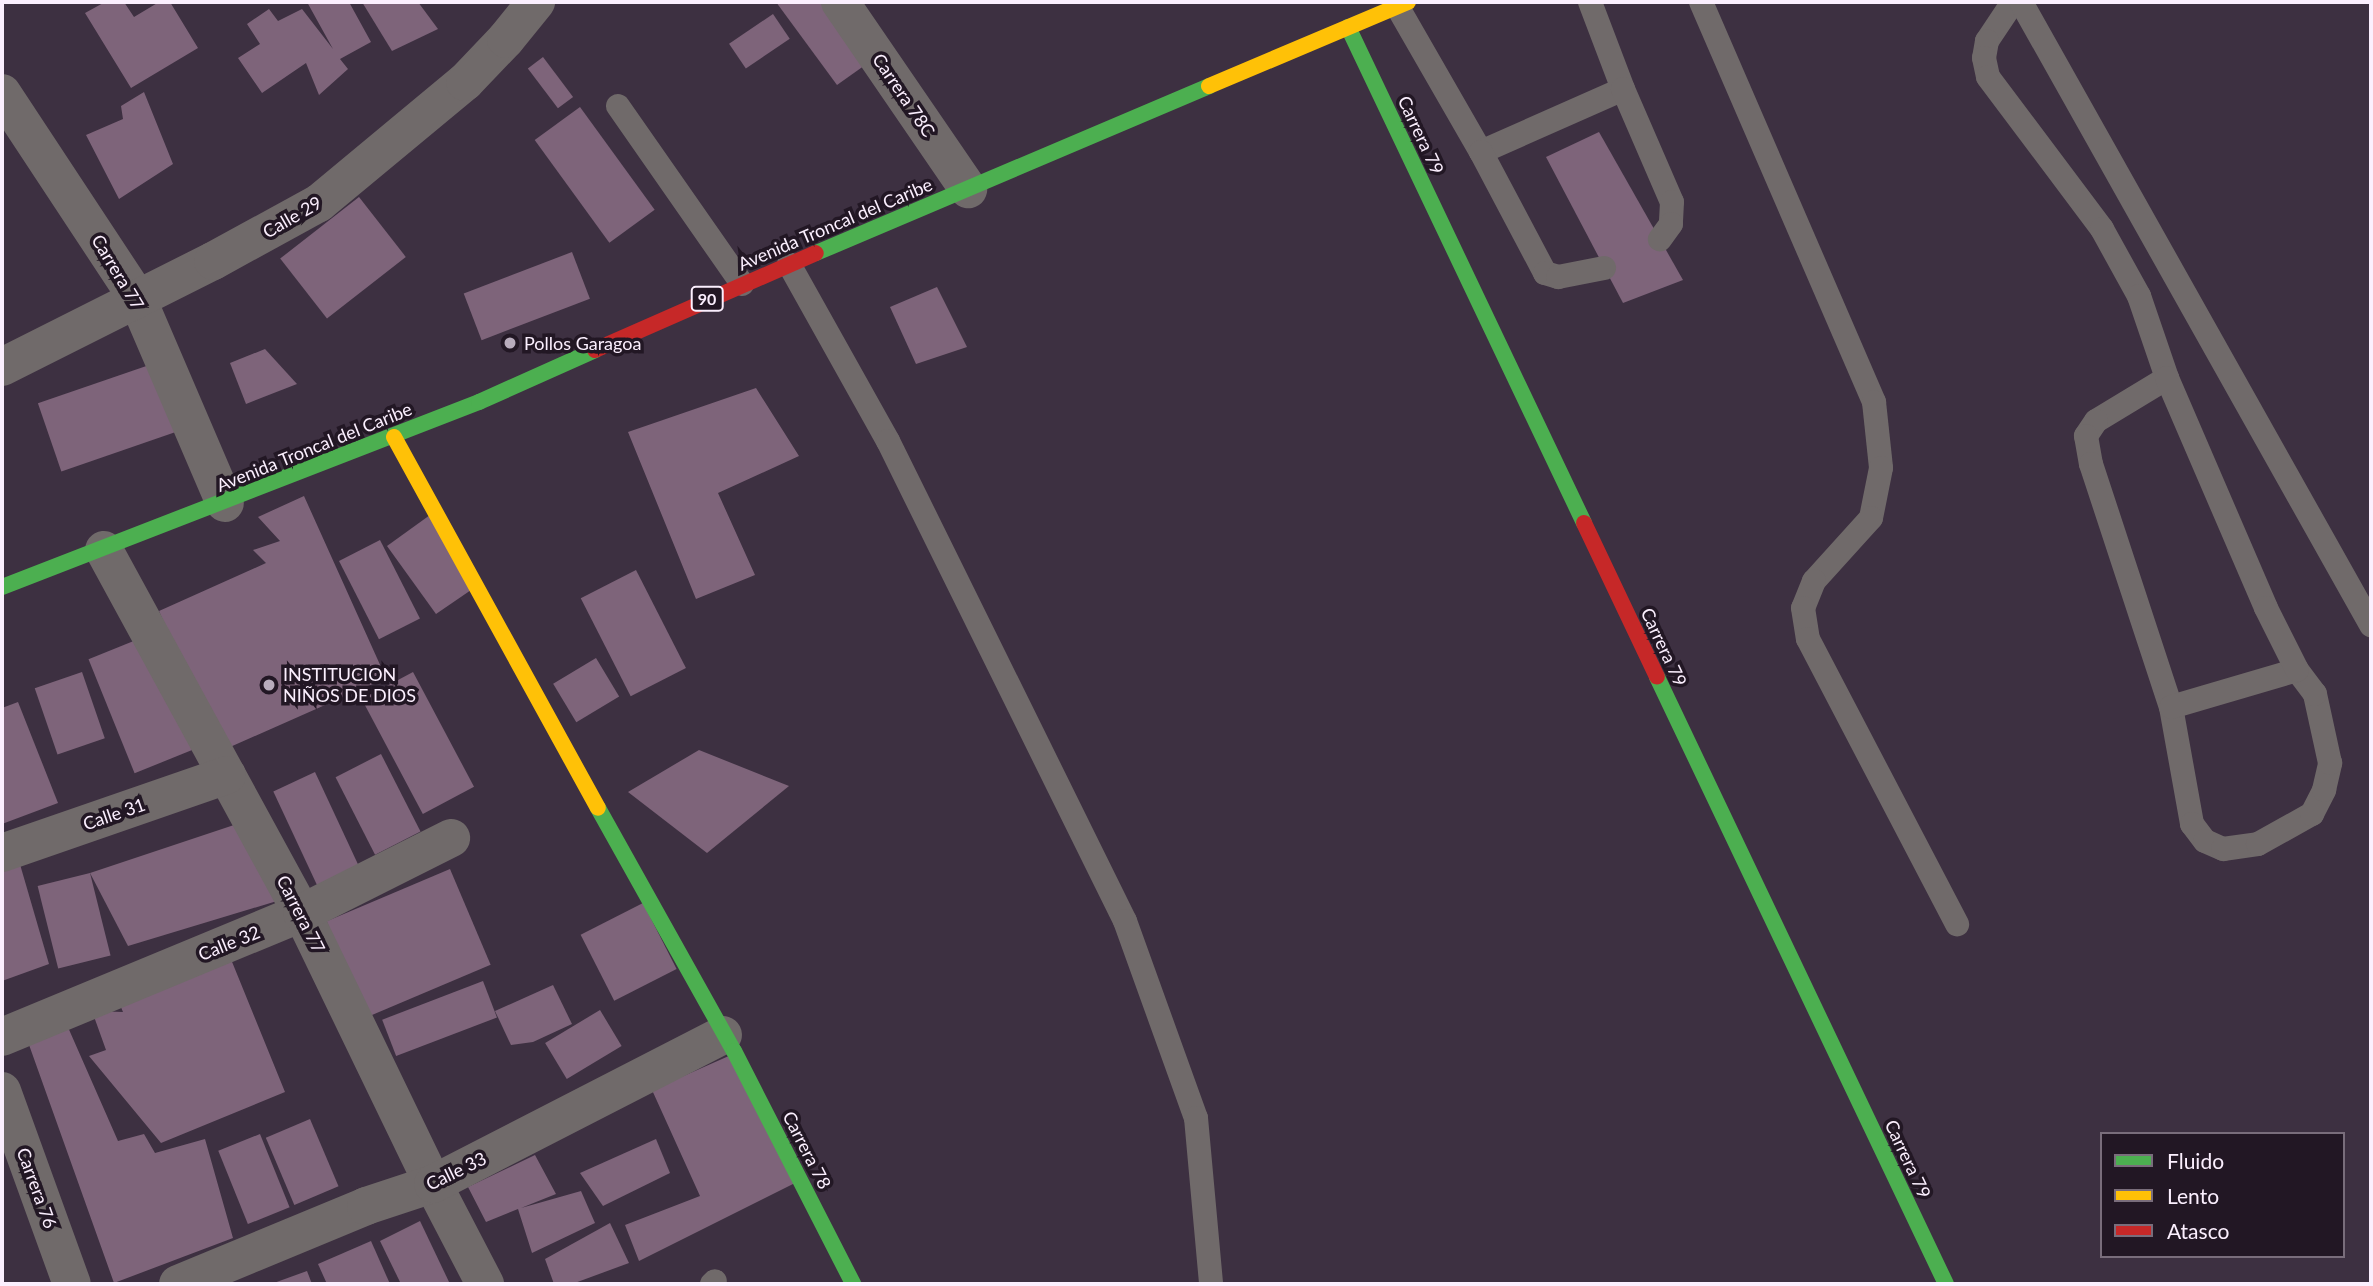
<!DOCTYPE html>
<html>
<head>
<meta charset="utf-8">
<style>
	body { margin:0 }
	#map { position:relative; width:2373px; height:1286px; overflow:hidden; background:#3d3041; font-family:Lato,sans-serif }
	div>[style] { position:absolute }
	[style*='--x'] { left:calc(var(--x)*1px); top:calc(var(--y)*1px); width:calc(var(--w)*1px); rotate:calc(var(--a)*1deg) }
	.building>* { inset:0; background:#7e647a; transform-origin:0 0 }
	.lane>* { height:24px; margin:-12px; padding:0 12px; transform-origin:12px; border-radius:12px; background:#706a6a }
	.street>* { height:38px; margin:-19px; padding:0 19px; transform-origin:19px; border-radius:19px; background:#706a6a }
	.fast>* { height:16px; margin:-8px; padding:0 8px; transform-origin:8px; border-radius:8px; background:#4caf50 }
	.slow>* { height:16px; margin:-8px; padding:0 8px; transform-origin:8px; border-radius:8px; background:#ffc107 }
	.jam>* { height:16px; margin:-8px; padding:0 8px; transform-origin:8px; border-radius:8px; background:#c62828 }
	.dots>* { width:19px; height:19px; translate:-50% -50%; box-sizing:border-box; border:4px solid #221724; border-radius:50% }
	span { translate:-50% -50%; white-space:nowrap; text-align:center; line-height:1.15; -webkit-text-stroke:7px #221724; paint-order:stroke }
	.shield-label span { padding:2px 5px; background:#221724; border:2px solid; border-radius:5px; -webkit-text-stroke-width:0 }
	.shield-label { font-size:16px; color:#fbeffe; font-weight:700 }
	.street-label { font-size:18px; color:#fbeffe }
	.poi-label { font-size:18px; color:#fbeffe }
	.left { translate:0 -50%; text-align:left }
	.frame { position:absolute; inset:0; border:4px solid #fbeffe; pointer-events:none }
	.legend { position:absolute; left:2100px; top:1132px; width:245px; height:126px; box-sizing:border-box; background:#221724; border:2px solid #796d7b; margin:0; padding:9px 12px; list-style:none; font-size:21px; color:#fbeffe }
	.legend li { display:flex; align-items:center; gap:14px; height:35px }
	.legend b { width:35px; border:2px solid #796d7b }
</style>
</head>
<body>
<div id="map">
	<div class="building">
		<div style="clip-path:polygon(105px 2px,124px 2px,134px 17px,159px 2px,170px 2px,198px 48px,131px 88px,85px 13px)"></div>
		<div style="clip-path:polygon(307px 2px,349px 2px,371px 42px,340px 59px,348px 69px,319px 95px,306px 63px,262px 93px,238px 58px,260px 44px,247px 24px,269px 9px,278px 21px,302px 9px,333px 49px)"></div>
		<div style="clip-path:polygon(362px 2px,418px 2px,438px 29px,392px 51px)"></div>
		<div style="clip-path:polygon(776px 2px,823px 2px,868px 63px,837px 85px)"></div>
		<div style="left:773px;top:14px;width:30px;height:53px;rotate:56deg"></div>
		<div style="left:543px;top:57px;width:50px;height:19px;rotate:53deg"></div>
		<div style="clip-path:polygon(144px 92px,173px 164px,119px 199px,86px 135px,123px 119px,121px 106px)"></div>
		<div style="left:580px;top:107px;width:127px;height:56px;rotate:54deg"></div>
		<div style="clip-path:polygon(1599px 132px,1683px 280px,1623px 303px,1546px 157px)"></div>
		<div style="left:359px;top:197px;width:76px;height:100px;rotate:52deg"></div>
		<div style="left:572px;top:252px;width:50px;height:116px;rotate:69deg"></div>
		<div style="clip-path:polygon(937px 287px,967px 347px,916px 364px,890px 307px)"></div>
		<div style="clip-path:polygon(265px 349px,297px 384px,246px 404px,230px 363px)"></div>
		<div style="left:158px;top:362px;width:72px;height:127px;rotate:71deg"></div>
		<div style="clip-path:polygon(756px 388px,799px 456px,718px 493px,755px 575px,696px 599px,628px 432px)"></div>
		<div style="clip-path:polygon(304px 496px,386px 678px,221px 751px,159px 611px,266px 563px,253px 550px,280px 541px,258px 517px)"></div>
		<div style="clip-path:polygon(430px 515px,474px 588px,436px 614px,387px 546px)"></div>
		<div style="left:380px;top:540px;width:88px;height:46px;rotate:63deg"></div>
		<div style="left:636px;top:570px;width:110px;height:62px;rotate:63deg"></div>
		<div style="left:146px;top:636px;width:123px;height:62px;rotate:68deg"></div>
		<div style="left:596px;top:658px;width:45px;height:50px;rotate:59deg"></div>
		<div style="left:82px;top:672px;width:70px;height:50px;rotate:71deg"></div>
		<div style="left:413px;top:672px;width:130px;height:58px;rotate:62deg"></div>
		<div style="clip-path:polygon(18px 702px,58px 803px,2px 824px,2px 708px)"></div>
		<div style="clip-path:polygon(699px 750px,789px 786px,707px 853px,628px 792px)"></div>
		<div style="left:381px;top:754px;width:87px;height:51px;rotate:63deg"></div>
		<div style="left:315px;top:772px;width:105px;height:46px;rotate:65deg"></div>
		<div style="clip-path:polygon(243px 822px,277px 901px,128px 946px,90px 873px)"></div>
		<div style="clip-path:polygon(17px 854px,49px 964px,2px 981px,2px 861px)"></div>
		<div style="left:450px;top:869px;width:104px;height:134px;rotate:67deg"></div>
		<div style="left:90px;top:873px;width:85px;height:54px;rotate:76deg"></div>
		<div style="left:643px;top:903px;width:74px;height:70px;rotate:63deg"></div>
		<div style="clip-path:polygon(226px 947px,285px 1092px,161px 1143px,89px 1056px,106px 1050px,92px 1011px,123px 1012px,115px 993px)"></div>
		<div style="left:483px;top:981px;width:39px;height:108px;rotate:69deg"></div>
		<div style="clip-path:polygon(553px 985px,572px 1024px,533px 1042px,511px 1045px,495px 1011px)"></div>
		<div style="left:600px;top:1010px;width:42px;height:64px;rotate:59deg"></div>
		<div style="clip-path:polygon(67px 1025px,118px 1141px,144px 1134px,155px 1153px,205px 1139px,233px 1238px,114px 1283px,28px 1042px)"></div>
		<div style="clip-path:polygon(731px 1055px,795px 1183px,639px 1261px,625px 1225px,700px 1196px,652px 1090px)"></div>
		<div style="left:310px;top:1119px;width:73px;height:48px;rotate:67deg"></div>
		<div style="left:260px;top:1134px;width:79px;height:45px;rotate:68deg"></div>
		<div style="clip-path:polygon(656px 1139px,670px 1173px,603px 1206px,580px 1173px)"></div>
		<div style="clip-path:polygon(535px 1155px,556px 1194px,521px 1208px,581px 1191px,595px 1223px,532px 1253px,518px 1209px,486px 1222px,468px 1187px)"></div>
		<div style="clip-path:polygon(420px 1221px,450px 1284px,401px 1284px,380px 1241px)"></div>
		<div style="clip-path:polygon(610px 1223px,629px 1263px,572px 1284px,554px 1284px,545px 1259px)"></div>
		<div style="clip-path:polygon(371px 1241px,390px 1284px,327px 1284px,318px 1264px)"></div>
		<div style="clip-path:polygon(307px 1271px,312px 1284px,271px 1284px)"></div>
	</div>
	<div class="lane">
		<div style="--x:1701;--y:2;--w:436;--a:66.6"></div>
		<div style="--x:1874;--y:402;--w:66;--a:83.9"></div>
		<div style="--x:1881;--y:468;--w:51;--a:101.3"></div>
		<div style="--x:1871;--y:518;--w:85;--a:132.1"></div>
		<div style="--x:1814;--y:581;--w:29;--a:112"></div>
		<div style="--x:1803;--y:608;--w:31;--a:81"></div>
		<div style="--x:1808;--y:639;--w:322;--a:62.4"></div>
		<div style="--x:2013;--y:2;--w:47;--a:123.7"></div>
		<div style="--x:1987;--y:41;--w:17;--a:100"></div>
		<div style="--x:1984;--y:58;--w:19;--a:78"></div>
		<div style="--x:1988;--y:77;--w:190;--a:53.1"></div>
		<div style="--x:2102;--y:229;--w:77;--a:61.1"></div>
		<div style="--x:2139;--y:296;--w:87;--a:71.1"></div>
		<div style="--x:2167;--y:378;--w:83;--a:148.8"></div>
		<div style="--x:2096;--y:421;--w:18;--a:124"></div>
		<div style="--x:2086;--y:436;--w:28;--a:80"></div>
		<div style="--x:2091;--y:464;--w:256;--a:71.8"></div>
		<div style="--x:2171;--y:707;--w:119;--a:79.8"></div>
		<div style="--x:2192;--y:824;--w:21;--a:53"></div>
		<div style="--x:2205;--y:841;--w:20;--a:24"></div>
		<div style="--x:2223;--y:849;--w:35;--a:-8"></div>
		<div style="--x:2258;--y:844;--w:62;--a:-29.1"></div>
		<div style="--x:2312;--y:814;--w:27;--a:-63"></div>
		<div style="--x:2324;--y:790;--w:28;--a:-77"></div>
		<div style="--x:2330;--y:763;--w:71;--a:-102.3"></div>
		<div style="--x:2315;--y:694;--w:30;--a:-127"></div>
		<div style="--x:2297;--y:670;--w:131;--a:163.6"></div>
		<div style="--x:2021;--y:2;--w:715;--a:60.67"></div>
		<div style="--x:1397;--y:6;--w:168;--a:60.1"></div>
		<div style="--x:1481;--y:152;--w:155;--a:-23.9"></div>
		<div style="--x:1623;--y:89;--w:93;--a:-110.8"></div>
		<div style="--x:1623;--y:89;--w:123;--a:66.6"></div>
		<div style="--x:1672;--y:202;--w:22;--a:93"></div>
		<div style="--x:1671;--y:224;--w:19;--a:126"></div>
		<div style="--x:618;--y:106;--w:217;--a:55.1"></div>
		<div style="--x:1481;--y:152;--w:137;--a:62.1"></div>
		<div style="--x:1545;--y:273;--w:14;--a:17"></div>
		<div style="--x:1558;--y:277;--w:47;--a:-11.1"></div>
		<div style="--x:789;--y:264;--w:203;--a:60.8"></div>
		<div style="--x:888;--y:441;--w:535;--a:63.72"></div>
		<div style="--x:1125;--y:921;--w:209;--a:70.2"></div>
		<div style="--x:1196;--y:1118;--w:167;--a:84.8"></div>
		<div style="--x:2167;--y:378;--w:250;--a:66.7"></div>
		<div style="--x:2266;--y:608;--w:69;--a:63.4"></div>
		<div style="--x:712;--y:1284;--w:4;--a:-45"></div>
	</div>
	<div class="street">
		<div style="--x:840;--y:2;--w:227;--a:55.6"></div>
		<div style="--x:2;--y:93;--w:245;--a:56.6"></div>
		<div style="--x:137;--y:298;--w:223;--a:66.8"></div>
		<div style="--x:2;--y:367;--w:236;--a:-26.7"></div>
		<div style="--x:213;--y:261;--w:121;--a:-28.7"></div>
		<div style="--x:319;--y:203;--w:190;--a:-39.7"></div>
		<div style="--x:465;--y:82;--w:59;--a:-46.4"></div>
		<div style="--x:506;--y:39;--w:48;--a:-51"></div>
		<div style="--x:104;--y:550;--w:413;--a:61.4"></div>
		<div style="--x:302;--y:913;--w:301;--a:64.2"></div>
		<div style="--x:433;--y:1184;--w:113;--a:62.5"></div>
		<div style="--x:2;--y:853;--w:238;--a:-19.1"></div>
		<div style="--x:2;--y:1037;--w:325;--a:-22.5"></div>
		<div style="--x:302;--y:913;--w:167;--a:-26.7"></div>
		<div style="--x:2;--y:1091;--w:205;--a:70.1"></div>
		<div style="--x:178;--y:1284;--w:204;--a:-22.5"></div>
		<div style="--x:366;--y:1206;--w:71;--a:-18.2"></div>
		<div style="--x:433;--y:1184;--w:326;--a:-27.2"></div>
	</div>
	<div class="fast">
		<div style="--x:1348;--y:27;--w:549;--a:64.55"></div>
		<div style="--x:816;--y:253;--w:427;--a:-23"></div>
		<div style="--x:2;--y:587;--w:512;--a:-21.2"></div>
		<div style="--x:479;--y:402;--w:127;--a:-24.1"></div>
		<div style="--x:1657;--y:677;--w:672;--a:64.54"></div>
		<div style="--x:598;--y:808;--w:278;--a:60.8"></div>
		<div style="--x:734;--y:1051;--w:262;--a:62.9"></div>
	</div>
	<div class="slow">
		<div style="--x:1209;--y:86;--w:216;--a:-22.9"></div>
		<div style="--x:394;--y:437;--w:423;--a:61.2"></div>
	</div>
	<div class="jam">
		<div style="--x:595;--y:350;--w:241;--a:-23.7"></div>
		<div style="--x:1584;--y:523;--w:170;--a:64.6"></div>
	</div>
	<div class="dots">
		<div style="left:510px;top:343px;background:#b8acbc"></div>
		<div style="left:269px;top:685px;background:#b8acbc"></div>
	</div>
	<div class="shield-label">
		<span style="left:707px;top:299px">90</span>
	</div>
	<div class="street-label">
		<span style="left:904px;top:95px;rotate:56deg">Carrera 78C</span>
		<span style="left:1421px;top:135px;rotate:65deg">Carrera 79</span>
		<span style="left:292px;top:217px;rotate:-30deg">Calle 29</span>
		<span style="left:835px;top:224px;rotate:-23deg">Avenida Troncal del Caribe</span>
		<span style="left:118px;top:272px;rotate:59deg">Carrera 77</span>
		<span style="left:314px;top:447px;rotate:-22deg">Avenida Troncal del Caribe</span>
		<span style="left:1664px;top:647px;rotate:65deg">Carrera 79</span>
		<span style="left:114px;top:814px;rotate:-19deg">Calle 31</span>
		<span style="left:301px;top:914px;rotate:63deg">Carrera 77</span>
		<span style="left:229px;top:943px;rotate:-22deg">Calle 32</span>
		<span style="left:807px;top:1150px;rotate:63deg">Carrera 78</span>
		<span style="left:1908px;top:1159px;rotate:65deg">Carrera 79</span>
		<span style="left:456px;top:1171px;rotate:-26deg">Calle 33</span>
		<span style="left:37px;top:1188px;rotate:70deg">Carrera 76</span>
	</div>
	<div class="poi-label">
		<span class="left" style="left:524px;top:343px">Pollos Garagoa</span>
		<span class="left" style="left:283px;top:685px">INSTITUCION<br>NIÑOS DE DIOS</span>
	</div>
	<div class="frame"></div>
	<ul class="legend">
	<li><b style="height:9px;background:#4caf50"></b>Fluido</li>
	<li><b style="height:9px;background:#ffc107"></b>Lento</li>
	<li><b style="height:9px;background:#c62828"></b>Atasco</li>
	</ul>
</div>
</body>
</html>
